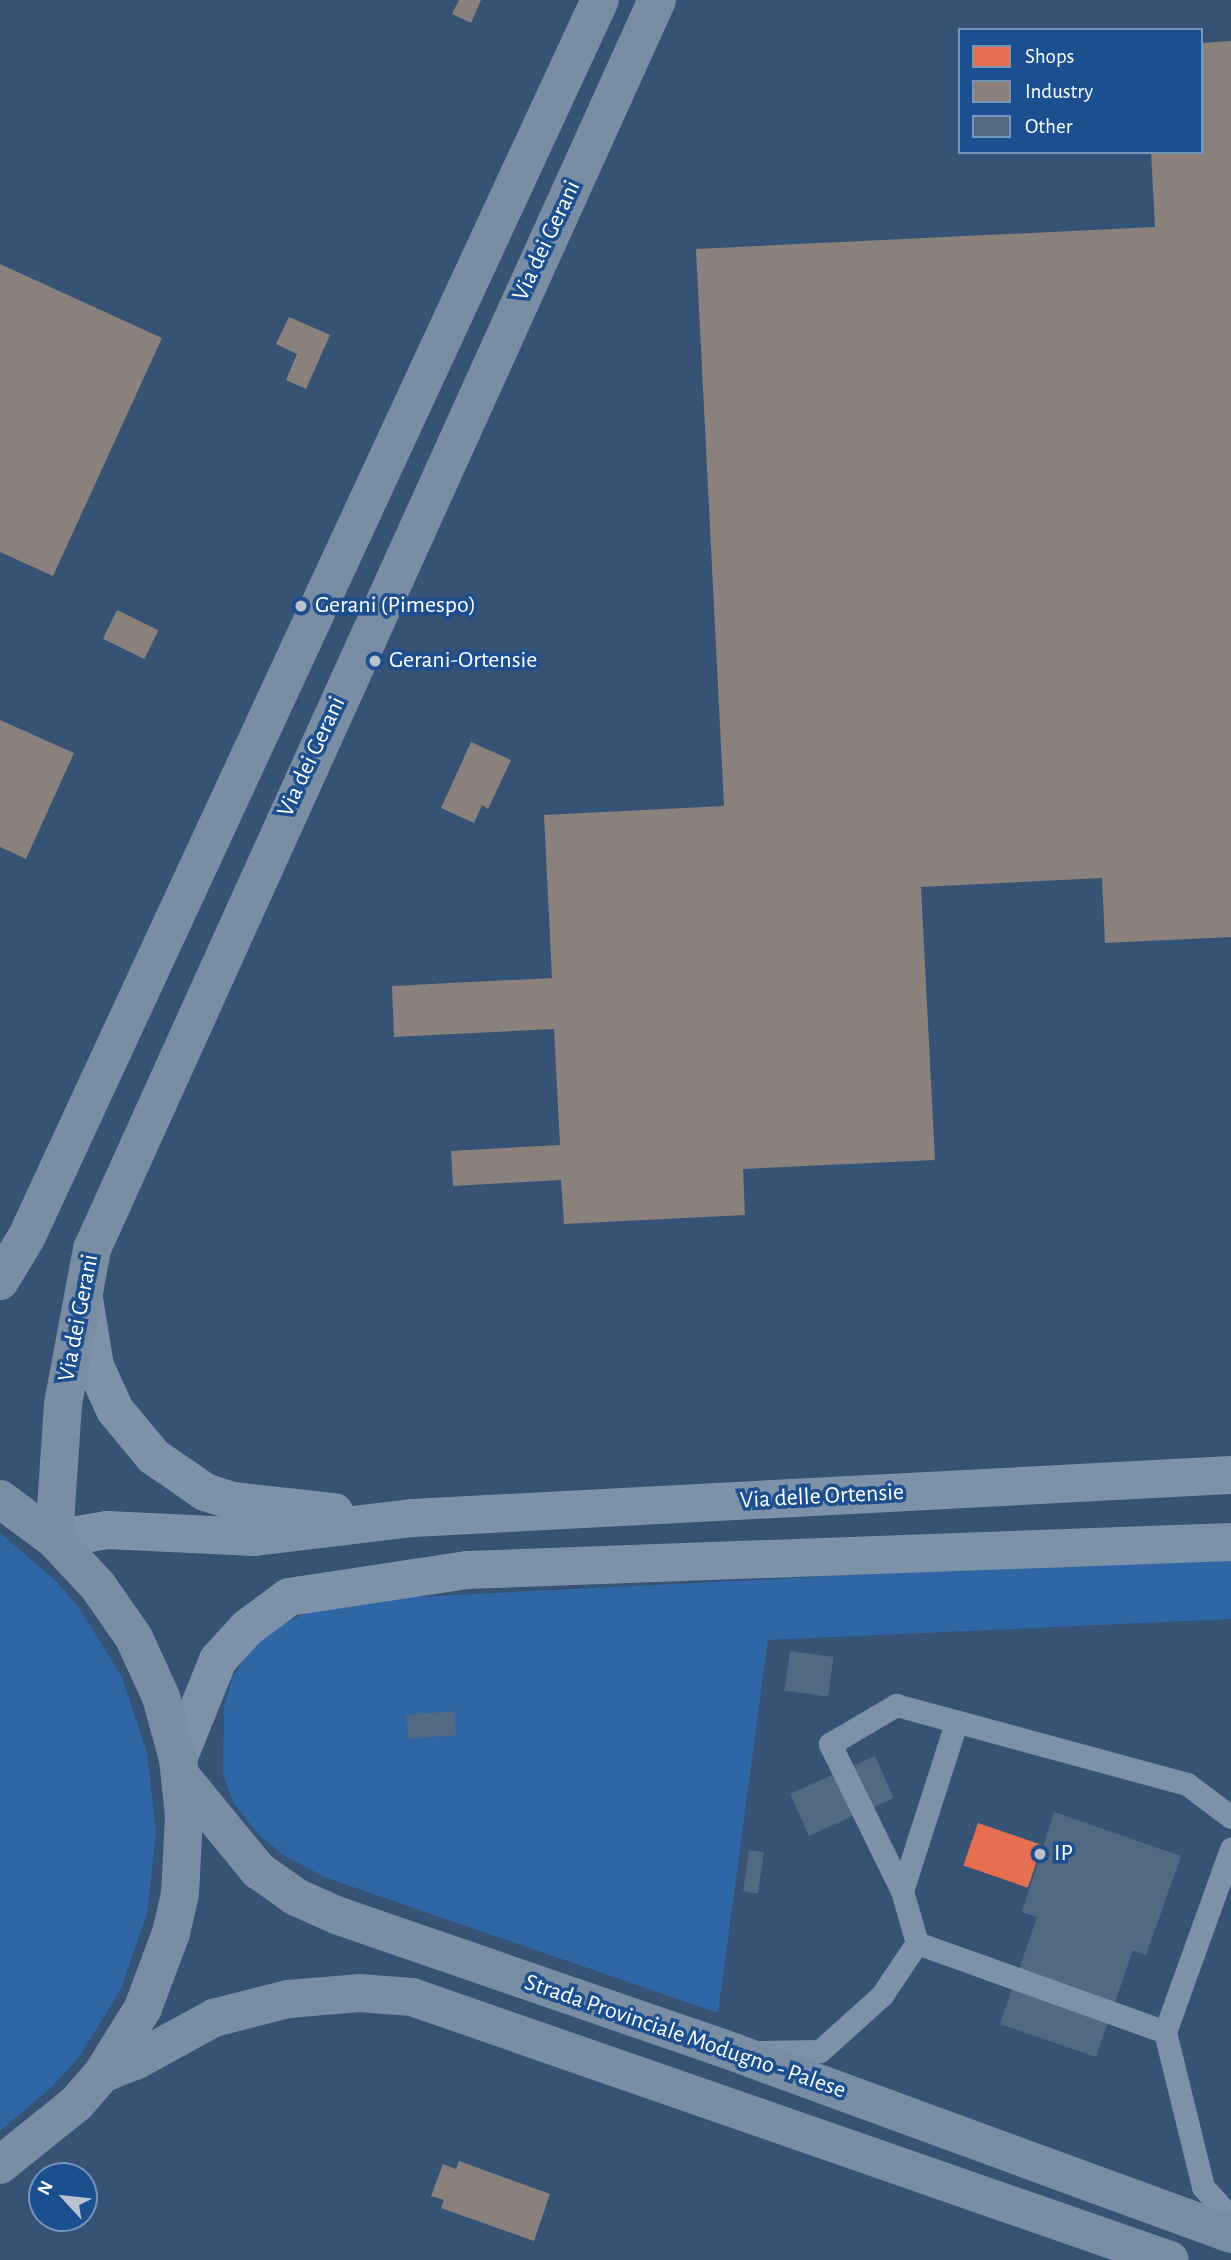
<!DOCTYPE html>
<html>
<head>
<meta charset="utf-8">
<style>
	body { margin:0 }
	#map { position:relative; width:1231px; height:2260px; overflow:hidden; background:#365274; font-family:"Alegreya Sans",sans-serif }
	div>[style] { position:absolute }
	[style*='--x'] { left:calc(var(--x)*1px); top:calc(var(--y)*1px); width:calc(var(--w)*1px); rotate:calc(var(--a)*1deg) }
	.green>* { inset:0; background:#2f66a5 }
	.shops>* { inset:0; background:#e76f51; transform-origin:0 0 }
	.industry>* { inset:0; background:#8a817c; transform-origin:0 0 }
	.building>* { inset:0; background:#526984; transform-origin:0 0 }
	.lane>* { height:23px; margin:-11.5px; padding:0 11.5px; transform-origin:11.5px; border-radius:11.5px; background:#7d92a8 }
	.street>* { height:38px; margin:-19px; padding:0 19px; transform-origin:19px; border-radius:19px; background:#7d92a8 }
	.secondary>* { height:38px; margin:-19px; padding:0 19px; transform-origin:19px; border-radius:19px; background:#798da4 }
	.dots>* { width:19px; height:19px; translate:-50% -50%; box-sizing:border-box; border:4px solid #1b4f8f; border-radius:50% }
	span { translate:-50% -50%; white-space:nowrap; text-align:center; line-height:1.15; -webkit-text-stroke:7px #1b4f8f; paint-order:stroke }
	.street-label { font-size:24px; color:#fff }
	.poi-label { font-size:24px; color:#fff }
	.left { translate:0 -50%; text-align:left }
	.legend { position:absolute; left:958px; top:28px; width:245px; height:126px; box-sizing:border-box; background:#1b4f8f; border:2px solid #7695bc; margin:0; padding:9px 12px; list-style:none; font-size:21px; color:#fff }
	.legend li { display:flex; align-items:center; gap:14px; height:35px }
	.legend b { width:35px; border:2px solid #7695bc }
	.north { position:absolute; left:28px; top:2162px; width:70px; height:70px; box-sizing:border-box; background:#1b4f8f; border:2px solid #7695bc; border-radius:50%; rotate:297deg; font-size:19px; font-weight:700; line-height:28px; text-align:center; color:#fff }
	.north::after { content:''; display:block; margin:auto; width:24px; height:32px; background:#b9c2ce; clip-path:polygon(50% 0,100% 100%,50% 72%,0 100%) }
</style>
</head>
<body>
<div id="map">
	<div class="green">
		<div style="clip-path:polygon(0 1533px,54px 1579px,80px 1609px,122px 1677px,147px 1753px,156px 1833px,147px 1913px,121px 1989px,79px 2057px,52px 2087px,0 2131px)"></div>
		<div style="clip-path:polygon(1231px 1556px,1231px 1619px,768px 1640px,718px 2013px,324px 1877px,282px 1854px,256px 1832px,233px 1802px,223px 1774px,224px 1707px,232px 1678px,250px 1651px,272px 1630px,299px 1616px,354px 1600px)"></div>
	</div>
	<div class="shops">
		<div style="left:978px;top:1823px;width:68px;height:45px;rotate:19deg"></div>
	</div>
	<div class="industry">
		<div style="clip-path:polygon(459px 0,481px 0,471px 23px,452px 14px)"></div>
		<div style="clip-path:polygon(1231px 41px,1231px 937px,1105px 943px,1102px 878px,921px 887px,935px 1160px,743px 1169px,745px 1215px,564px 1224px,561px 1180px,453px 1186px,451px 1151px,560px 1145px,554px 1029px,394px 1037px,392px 986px,552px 978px,544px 815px,724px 806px,696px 249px,1155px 227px,1151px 152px,1201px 152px,1201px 43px)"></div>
		<div style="clip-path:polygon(0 264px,162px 338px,53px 576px,0 552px)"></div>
		<div style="clip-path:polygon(289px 317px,330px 335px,306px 389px,286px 380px,297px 354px,276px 344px)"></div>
		<div style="left:117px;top:610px;width:46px;height:32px;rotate:26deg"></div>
		<div style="clip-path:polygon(0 720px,74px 753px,26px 859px,0 847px)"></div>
		<div style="clip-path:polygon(471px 742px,511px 760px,488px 809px,482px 805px,474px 823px,441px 808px)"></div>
		<div style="clip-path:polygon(459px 2161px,550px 2194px,534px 2241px,441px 2208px,444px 2200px,431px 2196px,443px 2164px,456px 2169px)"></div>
	</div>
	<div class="building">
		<div style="left:790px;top:1651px;width:44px;height:40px;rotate:8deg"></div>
		<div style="left:454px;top:1711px;width:24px;height:48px;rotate:85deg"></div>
		<div style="left:875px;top:1756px;width:46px;height:93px;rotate:66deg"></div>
		<div style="clip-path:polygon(1054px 1812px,1181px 1856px,1146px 1955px,1133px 1950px,1096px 2057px,1000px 2024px,1037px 1917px,1022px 1912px)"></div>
		<div style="left:749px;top:1850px;width:15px;height:42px;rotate:8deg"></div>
	</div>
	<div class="lane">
		<div style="--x:902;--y:1891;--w:164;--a:-116.1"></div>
		<div style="--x:830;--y:1744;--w:77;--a:-30.6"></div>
		<div style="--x:896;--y:1705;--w:302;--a:15.2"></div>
		<div style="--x:1187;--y:1784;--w:55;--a:36.9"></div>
		<div style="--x:917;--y:1943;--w:54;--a:-106.1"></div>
		<div style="--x:902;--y:1891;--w:176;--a:-72.2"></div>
		<div style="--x:1165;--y:2032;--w:195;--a:-70.2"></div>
		<div style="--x:758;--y:2052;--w:62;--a:-0.9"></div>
		<div style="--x:820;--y:2051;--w:84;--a:-42.1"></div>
		<div style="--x:882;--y:1995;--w:63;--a:-56.1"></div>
		<div style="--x:917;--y:1943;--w:263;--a:19.7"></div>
		<div style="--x:1165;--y:2032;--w:160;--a:76.2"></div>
		<div style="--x:1203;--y:2187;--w:42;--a:47.9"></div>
	</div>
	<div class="street">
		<div style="--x:84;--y:1299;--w:68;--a:80.7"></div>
		<div style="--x:95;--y:1366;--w:48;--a:65.6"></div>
		<div style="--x:115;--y:1410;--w:60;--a:50.4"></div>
		<div style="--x:153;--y:1456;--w:63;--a:34.7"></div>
		<div style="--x:205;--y:1492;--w:29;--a:18"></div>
		<div style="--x:233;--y:1501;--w:102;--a:6.2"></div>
		<div style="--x:54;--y:1539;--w:54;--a:-9.6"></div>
		<div style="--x:107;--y:1530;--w:148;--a:2.7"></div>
		<div style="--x:255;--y:1537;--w:159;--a:-6.9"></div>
		<div style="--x:413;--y:1518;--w:819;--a:-3.01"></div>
		<div style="--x:178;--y:1759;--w:107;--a:-68"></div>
		<div style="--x:218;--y:1660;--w:43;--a:-47.8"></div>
		<div style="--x:247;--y:1628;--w:52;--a:-36.4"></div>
		<div style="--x:289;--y:1597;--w:180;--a:-8.6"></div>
		<div style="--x:467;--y:1570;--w:765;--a:-2.1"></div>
	</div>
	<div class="secondary">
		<div style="--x:0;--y:1281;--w:52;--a:-59"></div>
		<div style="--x:27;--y:1236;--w:1362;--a:-65.13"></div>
		<div style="--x:0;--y:1499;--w:67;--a:36.5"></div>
		<div style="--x:54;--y:1539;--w:64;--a:46.9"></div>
		<div style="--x:98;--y:1586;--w:63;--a:55.3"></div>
		<div style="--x:134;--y:1638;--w:65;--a:65.4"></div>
		<div style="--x:161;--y:1697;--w:64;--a:74.7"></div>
		<div style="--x:178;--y:1759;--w:57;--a:84"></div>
		<div style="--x:184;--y:1816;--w:78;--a:92.9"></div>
		<div style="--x:180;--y:1894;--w:40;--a:103"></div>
		<div style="--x:171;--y:1933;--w:80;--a:110.5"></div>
		<div style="--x:143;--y:2008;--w:78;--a:121.8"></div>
		<div style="--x:102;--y:2074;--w:38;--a:131"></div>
		<div style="--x:77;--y:2103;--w:99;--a:141.2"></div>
		<div style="--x:54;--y:1539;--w:135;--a:-86.2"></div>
		<div style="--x:63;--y:1404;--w:158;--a:-79.4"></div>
		<div style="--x:92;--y:1249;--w:1371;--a:-65.66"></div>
		<div style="--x:181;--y:1776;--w:122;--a:50.7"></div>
		<div style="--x:258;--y:1870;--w:47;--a:35.4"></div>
		<div style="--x:296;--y:1897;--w:44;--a:24.2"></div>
		<div style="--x:336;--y:1915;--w:423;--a:19"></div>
		<div style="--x:736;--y:2053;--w:527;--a:20.09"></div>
		<div style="--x:102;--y:2074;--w:35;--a:-22"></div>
		<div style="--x:135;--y:2061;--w:90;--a:-28.6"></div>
		<div style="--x:214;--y:2018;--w:76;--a:-14.4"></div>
		<div style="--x:288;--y:1999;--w:71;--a:-4.8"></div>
		<div style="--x:359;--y:1993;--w:53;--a:4.3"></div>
		<div style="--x:412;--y:1997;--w:802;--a:19.14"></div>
	</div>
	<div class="dots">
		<div style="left:301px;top:606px;background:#b9c2ce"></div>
		<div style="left:375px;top:661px;background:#b9c2ce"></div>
		<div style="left:1040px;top:1854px;background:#b9c2ce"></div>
	</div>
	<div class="street-label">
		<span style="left:547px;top:241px;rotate:-65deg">Via dei Gerani</span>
		<span style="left:312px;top:757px;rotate:-65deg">Via dei Gerani</span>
		<span style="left:79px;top:1318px;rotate:-79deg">Via dei Gerani</span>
		<span style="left:822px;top:1497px;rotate:-3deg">Via delle Ortensie</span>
		<span style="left:685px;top:2037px;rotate:19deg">Strada Provinciale Modugno - Palese</span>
	</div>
	<div class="poi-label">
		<span class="left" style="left:315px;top:606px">Gerani (Pimespo)</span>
		<span class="left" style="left:389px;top:661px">Gerani-Ortensie</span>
		<span class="left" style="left:1054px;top:1854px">IP</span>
	</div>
	<ul class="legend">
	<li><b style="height:19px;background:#e76f51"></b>Shops</li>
	<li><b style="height:19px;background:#8a817c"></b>Industry</li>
	<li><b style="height:19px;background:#526984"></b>Other</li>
	</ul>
	<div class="north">N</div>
</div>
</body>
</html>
